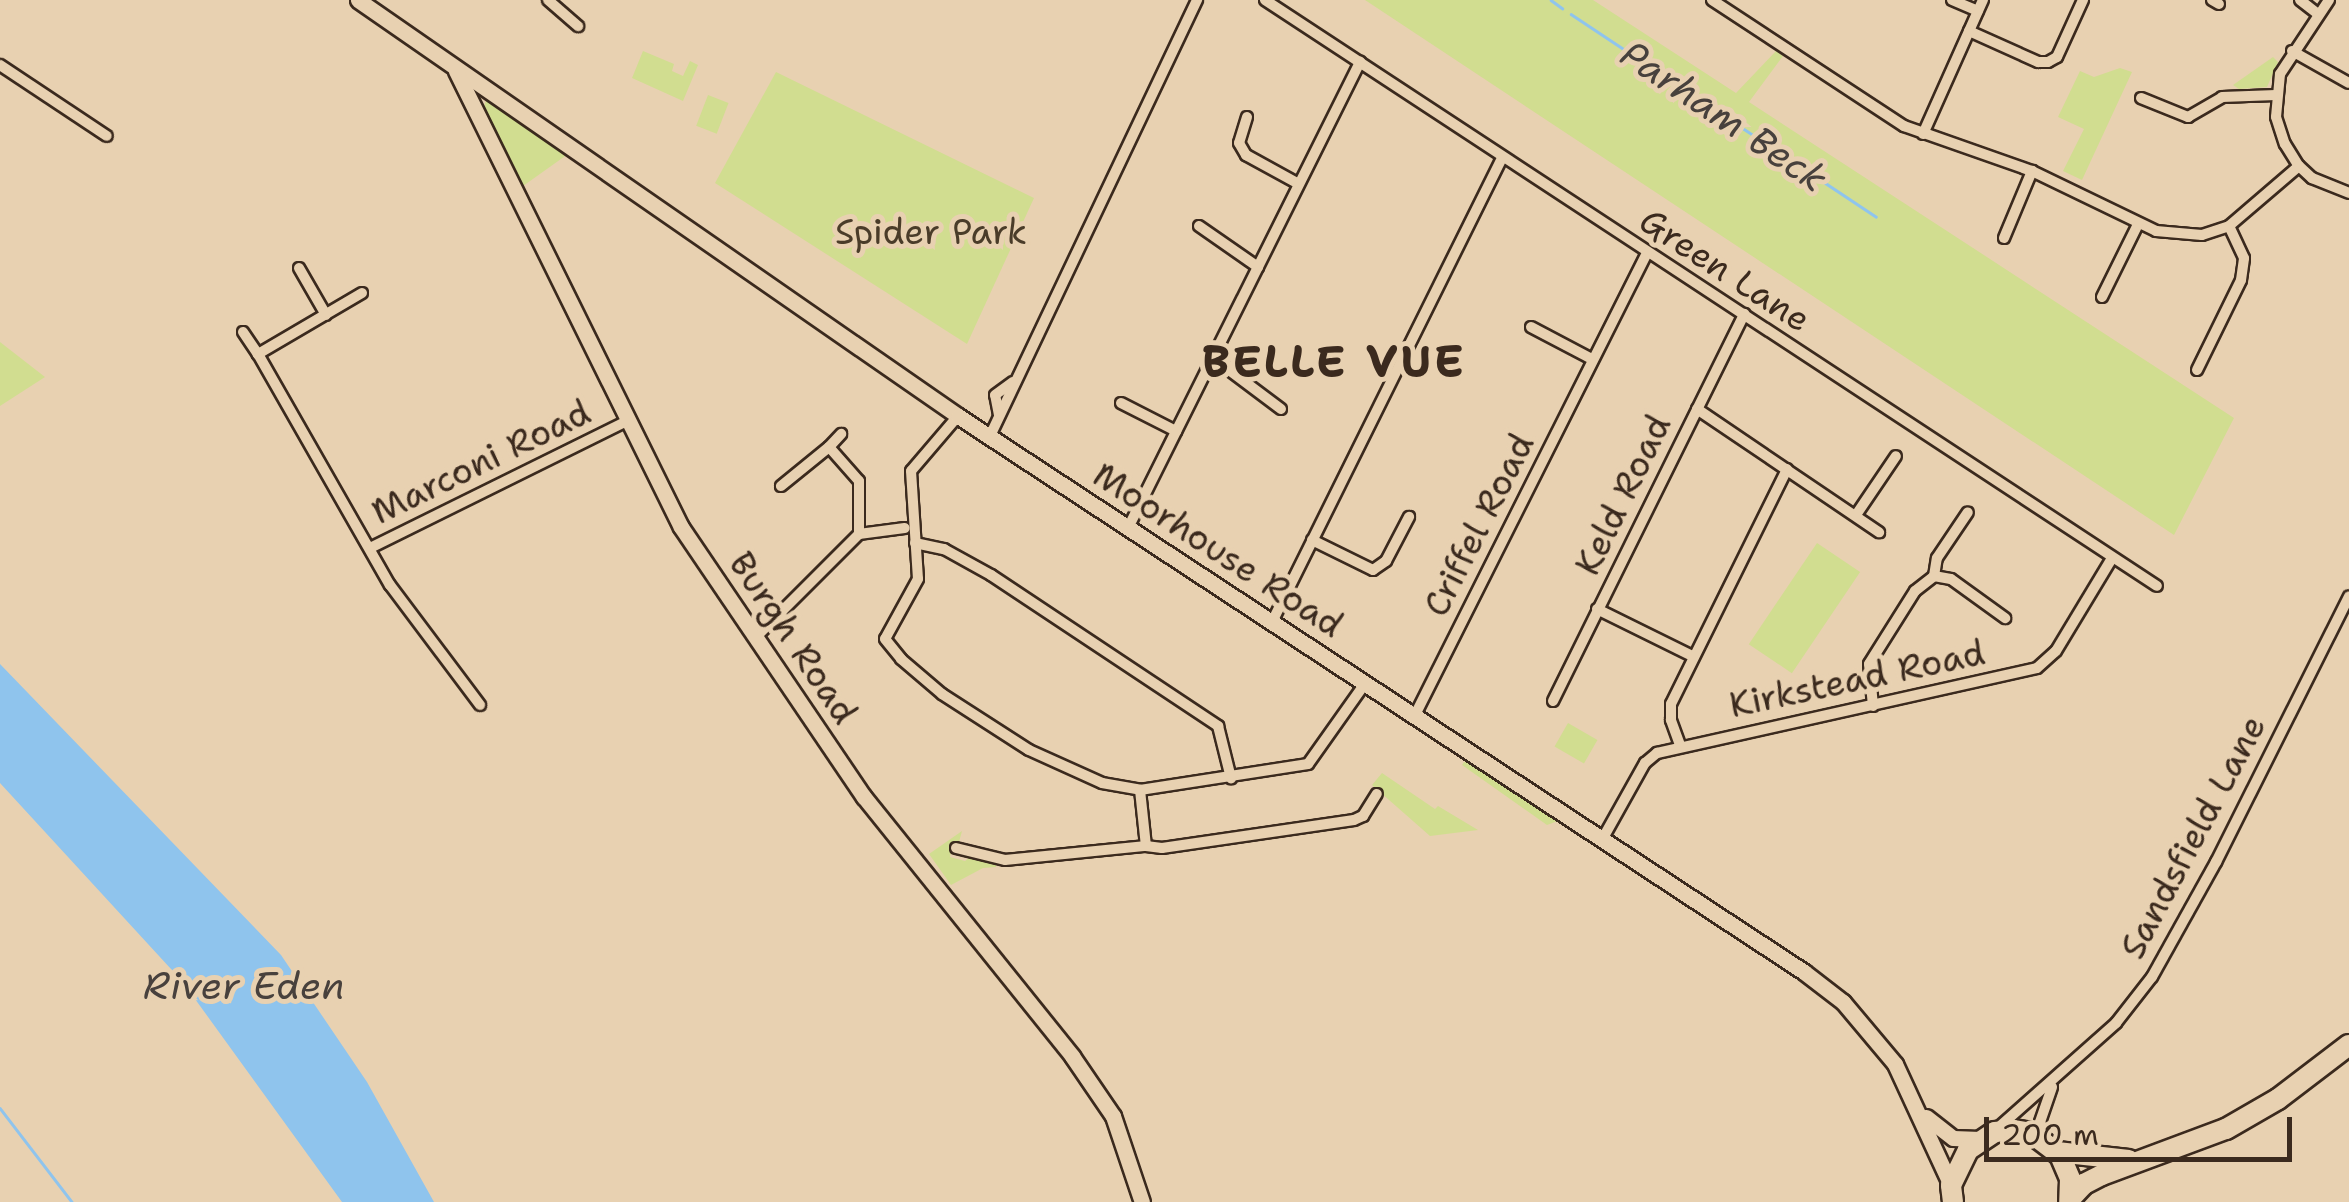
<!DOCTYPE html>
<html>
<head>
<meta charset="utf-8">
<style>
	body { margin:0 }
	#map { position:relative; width:2349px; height:1202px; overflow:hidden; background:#e8d1b1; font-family:"Shantell Sans",sans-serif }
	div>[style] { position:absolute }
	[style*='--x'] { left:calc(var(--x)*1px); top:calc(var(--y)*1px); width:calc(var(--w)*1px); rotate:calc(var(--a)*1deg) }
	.green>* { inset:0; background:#d1dd90; transform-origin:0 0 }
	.water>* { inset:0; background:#8fc4ed }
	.stream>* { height:2.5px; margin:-1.25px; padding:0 1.25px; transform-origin:1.25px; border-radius:1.25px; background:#8fc4ed }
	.roads { filter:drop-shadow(2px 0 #3b2a1e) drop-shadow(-2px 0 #3b2a1e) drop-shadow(0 2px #3b2a1e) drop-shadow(0 -2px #3b2a1e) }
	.street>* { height:10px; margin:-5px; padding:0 5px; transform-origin:5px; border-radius:5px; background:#e8d1b1 }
	.secondary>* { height:15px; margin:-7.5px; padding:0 7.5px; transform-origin:7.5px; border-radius:7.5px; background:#e8d1b1 }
	.highway>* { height:20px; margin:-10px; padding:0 10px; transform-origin:10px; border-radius:10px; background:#e8d1b1 }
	span { translate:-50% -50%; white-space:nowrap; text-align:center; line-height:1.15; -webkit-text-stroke:10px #e8d1b1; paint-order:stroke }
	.park-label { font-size:35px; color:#4a3c29 }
	.street-label { font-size:35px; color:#3b2a1e }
	.water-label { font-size:38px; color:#48413d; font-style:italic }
	.district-label { font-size:45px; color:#3b2a1e; font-weight:700; letter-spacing:2.5px }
	.scale { position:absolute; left:1984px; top:1117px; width:308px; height:45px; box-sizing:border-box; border:5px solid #3b2a1e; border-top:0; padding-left:12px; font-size:30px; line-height:35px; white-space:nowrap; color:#3b2a1e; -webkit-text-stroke:8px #e8d1b1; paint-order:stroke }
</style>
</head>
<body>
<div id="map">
	<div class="green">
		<div style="clip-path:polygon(1365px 0,1593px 0,1736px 93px,1776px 51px,1783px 56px,1749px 102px,2234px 418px,2174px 535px)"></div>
		<div style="clip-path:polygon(643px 51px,674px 64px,672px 71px,683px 76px,690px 61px,698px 65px,683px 101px,632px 78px)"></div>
		<div style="clip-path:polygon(2273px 57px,2278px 62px,2267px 87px,2239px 89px,2233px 85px)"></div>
		<div style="clip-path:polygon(2120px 68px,2132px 72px,2082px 180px,2063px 171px,2084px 129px,2058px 117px,2080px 71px,2094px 77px)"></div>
		<div style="clip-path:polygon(776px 72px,1034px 198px,967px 344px,715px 183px)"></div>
		<div style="left:708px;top:95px;width:22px;height:33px;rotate:21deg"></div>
		<div style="clip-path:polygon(487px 98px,568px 154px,523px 186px,484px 106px)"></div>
		<div style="clip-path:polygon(0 342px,45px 377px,0 406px)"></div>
		<div style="left:1817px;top:543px;width:52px;height:122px;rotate:34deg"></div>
		<div style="left:1568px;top:723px;width:34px;height:27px;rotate:30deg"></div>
		<div style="clip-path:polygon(1464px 762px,1480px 763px,1563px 819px,1547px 825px,1462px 765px)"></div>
		<div style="clip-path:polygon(1382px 773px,1435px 809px,1438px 806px,1478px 830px,1430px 836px,1372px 785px)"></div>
		<div style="clip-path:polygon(962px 831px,959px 842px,953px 841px,950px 857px,965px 861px,972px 855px,996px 862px,996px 867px,983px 868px,951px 885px,929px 854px)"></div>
	</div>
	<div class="water">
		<div style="clip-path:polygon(0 664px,281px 955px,367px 1082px,434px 1202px,342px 1202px,182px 981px,0 783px)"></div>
	</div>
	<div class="stream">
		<div style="--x:1551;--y:0;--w:14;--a:36"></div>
		<div style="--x:1571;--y:14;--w:366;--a:33.6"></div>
		<div style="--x:0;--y:1108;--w:118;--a:52.5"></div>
	</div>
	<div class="roads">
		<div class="street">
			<div style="--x:548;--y:0;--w:40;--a:41"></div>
			<div style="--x:1265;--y:0;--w:1067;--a:33.3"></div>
			<div style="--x:1712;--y:0;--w:230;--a:33.3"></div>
			<div style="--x:1904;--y:126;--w:136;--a:19.4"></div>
			<div style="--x:2032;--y:171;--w:138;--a:25.8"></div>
			<div style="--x:2156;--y:231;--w:46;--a:5"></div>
			<div style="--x:2202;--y:235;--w:28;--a:-18"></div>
			<div style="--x:2229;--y:226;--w:92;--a:-40.6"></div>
			<div style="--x:1952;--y:0;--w:28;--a:23"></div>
			<div style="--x:2212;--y:0;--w:8;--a:30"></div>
			<div style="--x:2300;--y:0;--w:23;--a:38"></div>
			<div style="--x:2329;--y:0;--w:89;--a:123.5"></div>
			<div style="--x:2280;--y:74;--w:43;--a:95.3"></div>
			<div style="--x:2276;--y:117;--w:28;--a:72"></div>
			<div style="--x:2285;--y:144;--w:26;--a:58"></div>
			<div style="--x:2299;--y:166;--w:18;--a:43"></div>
			<div style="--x:2312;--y:178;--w:40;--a:22"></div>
			<div style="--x:1969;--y:31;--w:76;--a:24.2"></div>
			<div style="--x:2038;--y:62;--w:10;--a:0"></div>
			<div style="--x:2048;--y:62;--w:10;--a:-29"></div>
			<div style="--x:2057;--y:57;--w:63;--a:-65.5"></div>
			<div style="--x:2292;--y:51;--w:65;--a:29.3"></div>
			<div style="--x:0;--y:65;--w:128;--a:33.6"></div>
			<div style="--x:2141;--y:98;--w:51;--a:22"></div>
			<div style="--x:2188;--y:117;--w:39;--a:-30"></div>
			<div style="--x:2222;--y:97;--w:54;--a:-2.1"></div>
			<div style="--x:1247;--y:117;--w:27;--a:107"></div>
			<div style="--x:1239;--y:143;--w:14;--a:60"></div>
			<div style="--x:1246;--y:155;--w:60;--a:28.7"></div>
			<div style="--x:1923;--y:134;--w:147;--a:-65.9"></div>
			<div style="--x:1199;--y:226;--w:72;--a:34.8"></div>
			<div style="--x:2004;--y:238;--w:73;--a:-67.3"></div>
			<div style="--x:299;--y:268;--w:54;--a:60.1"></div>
			<div style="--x:362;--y:293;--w:121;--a:149.6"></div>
			<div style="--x:258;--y:354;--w:266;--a:60.3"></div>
			<div style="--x:390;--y:585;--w:150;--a:53.1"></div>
			<div style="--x:2102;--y:297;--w:81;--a:-63.7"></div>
			<div style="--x:1531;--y:327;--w:69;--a:27.7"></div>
			<div style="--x:243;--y:332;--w:27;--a:56"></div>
			<div style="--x:1213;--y:358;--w:85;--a:36.9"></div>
			<div style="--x:2197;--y:370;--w:100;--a:-63.9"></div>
			<div style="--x:2241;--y:280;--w:22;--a:-82"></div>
			<div style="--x:2244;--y:258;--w:35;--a:-115"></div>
			<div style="--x:1121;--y:403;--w:62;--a:27"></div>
			<div style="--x:1697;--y:409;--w:220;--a:34.1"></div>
			<div style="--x:999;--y:415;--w:20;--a:-101"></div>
			<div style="--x:995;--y:395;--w:22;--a:-36"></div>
			<div style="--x:958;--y:416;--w:72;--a:130.5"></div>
			<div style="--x:911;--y:471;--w:108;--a:86.3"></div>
			<div style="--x:918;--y:579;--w:68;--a:118.8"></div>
			<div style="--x:885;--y:639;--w:26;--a:51"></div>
			<div style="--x:901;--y:659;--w:54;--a:40.5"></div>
			<div style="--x:942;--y:694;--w:103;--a:32.8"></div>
			<div style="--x:1029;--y:750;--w:80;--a:24.3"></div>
			<div style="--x:1102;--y:783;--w:39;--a:10"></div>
			<div style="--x:1140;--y:790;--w:170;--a:-8.8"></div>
			<div style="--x:1308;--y:764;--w:100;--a:-54.7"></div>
			<div style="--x:990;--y:436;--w:483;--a:-64.6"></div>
			<div style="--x:829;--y:447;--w:18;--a:-47"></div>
			<div style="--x:1856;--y:515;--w:71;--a:-55.9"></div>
			<div style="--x:1128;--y:528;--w:521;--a:-63.53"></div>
			<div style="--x:859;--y:534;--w:46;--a:-7.4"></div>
			<div style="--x:1312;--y:540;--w:68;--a:26.2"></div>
			<div style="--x:1373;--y:570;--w:16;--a:-35"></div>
			<div style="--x:1386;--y:561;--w:50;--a:-62.4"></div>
			<div style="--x:915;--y:543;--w:30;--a:12"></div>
			<div style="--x:944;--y:549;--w:54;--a:29"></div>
			<div style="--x:991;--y:575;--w:273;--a:33.6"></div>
			<div style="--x:1218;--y:726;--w:54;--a:76"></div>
			<div style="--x:370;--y:548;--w:287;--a:-26.3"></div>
			<div style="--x:1934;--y:576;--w:18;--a:-81"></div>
			<div style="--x:1937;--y:558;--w:55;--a:-56"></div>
			<div style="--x:1597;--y:609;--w:108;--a:26.3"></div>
			<div style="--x:1272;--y:622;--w:518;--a:-63.63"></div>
			<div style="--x:756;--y:637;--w:146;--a:-45"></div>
			<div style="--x:859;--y:534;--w:53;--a:-90"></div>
			<div style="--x:859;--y:481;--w:45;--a:-131.4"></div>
			<div style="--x:829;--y:447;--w:62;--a:140.9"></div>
			<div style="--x:1553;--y:701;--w:432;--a:-63.7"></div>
			<div style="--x:1873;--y:706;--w:42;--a:-95.4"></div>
			<div style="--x:1869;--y:664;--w:86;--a:-57.8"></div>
			<div style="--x:1915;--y:591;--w:24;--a:-38"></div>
			<div style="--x:1934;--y:576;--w:17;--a:10"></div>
			<div style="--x:1951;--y:579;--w:67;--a:35.8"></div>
			<div style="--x:1415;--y:715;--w:517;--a:-63.34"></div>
			<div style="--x:1680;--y:745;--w:27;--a:-110"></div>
			<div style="--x:1671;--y:720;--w:16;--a:-90"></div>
			<div style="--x:1671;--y:704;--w:262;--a:-63.7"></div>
			<div style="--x:1140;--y:790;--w:56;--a:83.9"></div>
			<div style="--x:1146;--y:846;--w:16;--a:7"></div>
			<div style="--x:1162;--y:848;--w:194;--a:-8.3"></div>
			<div style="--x:1354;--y:820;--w:10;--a:-24"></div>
			<div style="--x:1363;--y:816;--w:26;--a:-58"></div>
			<div style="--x:1603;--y:838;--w:86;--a:-60.8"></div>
			<div style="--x:1645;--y:763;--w:16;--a:-40"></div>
			<div style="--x:1657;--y:753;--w:389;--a:-12.6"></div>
			<div style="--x:2037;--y:668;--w:25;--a:-42"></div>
			<div style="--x:2056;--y:651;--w:109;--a:-58.9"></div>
			<div style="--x:956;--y:848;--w:50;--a:13.8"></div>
			<div style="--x:1005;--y:860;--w:142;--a:-5.7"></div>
			<div style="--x:1999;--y:1127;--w:157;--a:-41.6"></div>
			<div style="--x:2116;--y:1023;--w:58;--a:-52"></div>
			<div style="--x:2152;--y:977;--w:132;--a:-60.9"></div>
			<div style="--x:2216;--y:862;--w:297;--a:-63.4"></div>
			<div style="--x:2047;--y:1141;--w:20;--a:-110"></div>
			<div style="--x:2040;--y:1122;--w:37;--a:-71"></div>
		</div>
		<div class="secondary">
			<div style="--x:358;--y:0;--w:730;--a:34.73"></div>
			<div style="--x:958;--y:416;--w:1012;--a:33.31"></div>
			<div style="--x:1804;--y:972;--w:49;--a:37.6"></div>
			<div style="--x:1843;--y:1002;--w:81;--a:50"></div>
			<div style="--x:1895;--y:1064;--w:133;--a:65.2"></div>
			<div style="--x:456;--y:71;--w:508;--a:63.74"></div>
			<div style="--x:681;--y:527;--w:326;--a:55.9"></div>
			<div style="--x:864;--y:797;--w:332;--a:51.2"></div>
			<div style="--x:1072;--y:1056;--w:73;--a:55.7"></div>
			<div style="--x:1113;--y:1116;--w:91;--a:71.4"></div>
			<div style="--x:1926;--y:1117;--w:34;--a:38"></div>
			<div style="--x:1953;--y:1138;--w:27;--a:2"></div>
		</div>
		<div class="highway">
			<div style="--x:2057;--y:1152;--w:72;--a:6.3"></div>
			<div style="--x:2070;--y:1199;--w:21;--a:-47"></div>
			<div style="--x:2084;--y:1184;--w:20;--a:-27"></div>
			<div style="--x:2102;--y:1175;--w:132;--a:-20.4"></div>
			<div style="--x:2226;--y:1129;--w:60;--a:-30"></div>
			<div style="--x:2278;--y:1099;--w:89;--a:-37.3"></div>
			<div style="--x:1953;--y:1202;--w:17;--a:-97"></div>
			<div style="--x:1951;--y:1185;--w:39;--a:-64"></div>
			<div style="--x:1968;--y:1150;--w:32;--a:-34"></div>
			<div style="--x:1995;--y:1132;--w:18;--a:-6"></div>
			<div style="--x:2013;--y:1130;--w:18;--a:9"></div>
			<div style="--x:2031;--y:1133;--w:36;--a:37"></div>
			<div style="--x:2060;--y:1155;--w:26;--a:67"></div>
			<div style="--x:2070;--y:1179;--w:23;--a:92"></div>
		</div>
	</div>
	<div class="park-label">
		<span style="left:931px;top:232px">Spider Park</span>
	</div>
	<div class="street-label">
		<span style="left:1725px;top:270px;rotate:33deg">Green Lane</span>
		<span style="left:481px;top:462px;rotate:-26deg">Marconi Road</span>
		<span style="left:1623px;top:495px;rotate:-64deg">Keld Road</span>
		<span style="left:1479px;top:525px;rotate:-63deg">Criffel Road</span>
		<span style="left:1218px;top:550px;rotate:33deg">Moorhouse Road</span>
		<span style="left:793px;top:638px;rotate:56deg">Burgh Road</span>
		<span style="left:1857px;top:679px;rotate:-12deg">Kirkstead Road</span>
		<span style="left:2193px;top:837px;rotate:-62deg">Sandsfield Lane</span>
	</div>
	<div class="water-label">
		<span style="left:1724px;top:116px;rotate:34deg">Parham Beck</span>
		<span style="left:244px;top:986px">River Eden</span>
	</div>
	<div class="district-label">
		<span style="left:1334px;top:362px">BELLE VUE</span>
	</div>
	<div class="scale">200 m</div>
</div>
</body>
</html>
